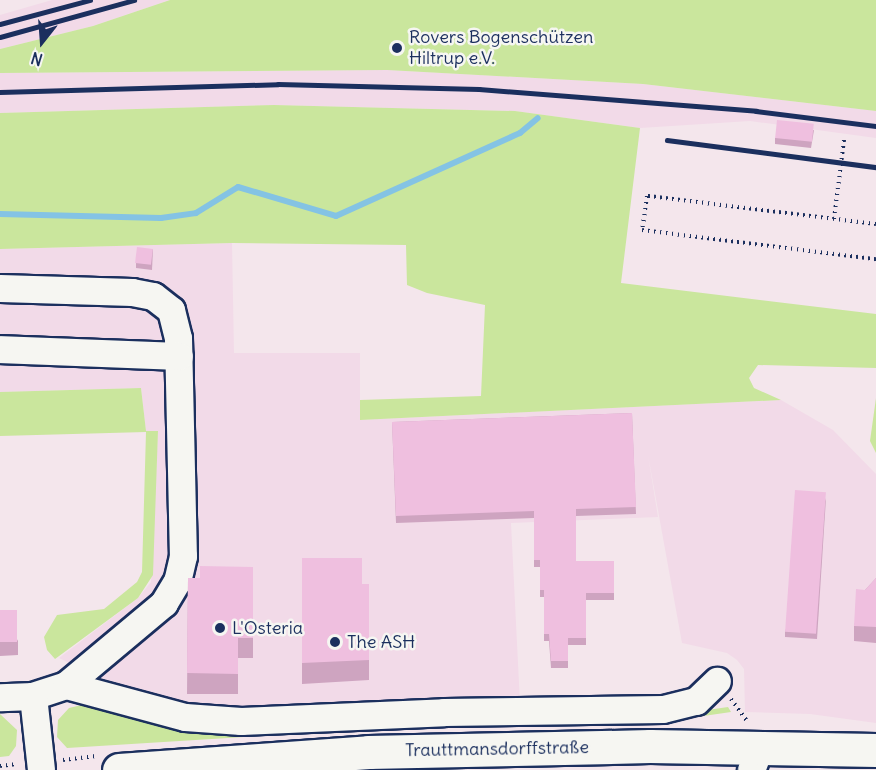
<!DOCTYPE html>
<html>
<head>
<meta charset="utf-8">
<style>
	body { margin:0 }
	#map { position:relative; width:876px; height:770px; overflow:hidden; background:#f4e6ec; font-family:Delius,sans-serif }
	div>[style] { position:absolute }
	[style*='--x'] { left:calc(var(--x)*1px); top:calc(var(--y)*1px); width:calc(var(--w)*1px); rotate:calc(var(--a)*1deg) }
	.built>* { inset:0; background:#f2dae8 }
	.green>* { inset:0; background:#cae69d }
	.stream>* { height:6px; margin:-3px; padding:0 3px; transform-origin:3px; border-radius:3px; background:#84c3e4 }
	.path>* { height:4px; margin-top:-2px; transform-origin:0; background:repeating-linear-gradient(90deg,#1b2f5e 0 1.5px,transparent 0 6px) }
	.roads { filter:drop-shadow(2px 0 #1b2f5e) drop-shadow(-2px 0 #1b2f5e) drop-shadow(0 2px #1b2f5e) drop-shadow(0 -2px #1b2f5e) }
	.minor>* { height:27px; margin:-13.5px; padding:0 13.5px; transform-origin:13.5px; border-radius:13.5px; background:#f6f6f2 }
	.major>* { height:33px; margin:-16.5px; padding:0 16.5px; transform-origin:16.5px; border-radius:16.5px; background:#f6f6f2 }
	.rail>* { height:4.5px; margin:-2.25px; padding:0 2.25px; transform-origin:2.25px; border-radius:2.25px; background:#1b2f5e }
	.wall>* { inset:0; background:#cea4c0 }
	.building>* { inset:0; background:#efbfdf; transform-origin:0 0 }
	.dots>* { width:16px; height:16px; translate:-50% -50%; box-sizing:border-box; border:3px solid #f6f6f2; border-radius:50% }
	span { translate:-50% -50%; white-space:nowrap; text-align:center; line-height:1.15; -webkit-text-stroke:5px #f6f6f2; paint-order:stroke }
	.poi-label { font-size:18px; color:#1b2f5e }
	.left { translate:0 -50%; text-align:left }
	.street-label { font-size:18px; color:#1b2f5e }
	.north { position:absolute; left:12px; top:12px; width:60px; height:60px; -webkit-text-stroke:4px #f6f6f2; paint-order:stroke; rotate:197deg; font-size:16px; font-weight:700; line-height:24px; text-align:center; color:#1b2f5e }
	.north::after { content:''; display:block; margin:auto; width:21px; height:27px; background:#1b2f5e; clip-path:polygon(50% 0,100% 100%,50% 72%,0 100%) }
</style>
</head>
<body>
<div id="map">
	<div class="built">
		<div style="clip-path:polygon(52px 0,170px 0,93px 26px,0 49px,0 15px)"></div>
		<div style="clip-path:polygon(387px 70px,643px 84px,876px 111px,876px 138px,750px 121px,640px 128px,515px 111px,274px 105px,0 113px,0 73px)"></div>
		<div style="clip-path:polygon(232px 243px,234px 353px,360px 353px,360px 420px,781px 400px,833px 430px,876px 474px,876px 723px,810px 714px,745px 712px,744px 669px,737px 660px,727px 653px,682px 643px,648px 455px,658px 517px,511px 523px,520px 703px,248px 712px,132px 693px,59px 658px,138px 598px,151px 582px,158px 431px,146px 431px,141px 388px,0 392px,0 249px)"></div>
	</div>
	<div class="green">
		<div style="clip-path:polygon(170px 0,876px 0,876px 111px,643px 84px,387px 70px,0 73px,0 49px,93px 26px)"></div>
		<div style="clip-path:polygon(274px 105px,515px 111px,640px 128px,621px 283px,876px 314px,876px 368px,758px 365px,749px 378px,754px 388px,781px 400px,360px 420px,360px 400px,481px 396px,485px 305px,427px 293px,407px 285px,406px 245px,232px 243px,0 249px,0 113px)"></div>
		<div style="clip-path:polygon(141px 388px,146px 431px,158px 431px,153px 575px,138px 598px,55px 659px,47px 650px,44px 637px,57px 615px,104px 609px,137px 582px,142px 572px,146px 432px,0 436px,0 392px)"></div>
		<div style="clip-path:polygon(876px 398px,876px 453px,870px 441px)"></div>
		<div style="clip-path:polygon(90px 703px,130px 714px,687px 713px,728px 707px,731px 712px,669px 721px,404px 727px,67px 748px,57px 737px,58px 720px,69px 708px)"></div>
		<div style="clip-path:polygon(0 714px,17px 730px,16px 746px,9px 756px,0 757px)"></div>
	</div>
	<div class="stream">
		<div style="--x:0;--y:214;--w:161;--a:1.4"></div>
		<div style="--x:161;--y:218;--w:35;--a:-8"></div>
		<div style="--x:196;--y:213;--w:49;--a:-31.8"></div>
		<div style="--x:238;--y:187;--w:102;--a:16.5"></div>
		<div style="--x:336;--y:216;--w:202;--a:-24.3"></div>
		<div style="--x:520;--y:133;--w:23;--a:-40"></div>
	</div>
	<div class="path">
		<div style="--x:834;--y:219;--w:80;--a:-82.8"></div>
		<div style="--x:876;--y:224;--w:231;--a:-173"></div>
		<div style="--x:647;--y:196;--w:34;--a:98"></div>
		<div style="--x:642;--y:230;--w:236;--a:7.1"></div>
		<div style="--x:731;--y:699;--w:29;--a:54"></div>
		<div style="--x:63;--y:760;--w:35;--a:-7"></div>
		<div style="--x:0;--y:766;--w:17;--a:-7"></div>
	</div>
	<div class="roads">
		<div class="minor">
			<div style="--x:0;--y:288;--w:132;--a:1.7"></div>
			<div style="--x:132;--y:292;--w:21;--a:11"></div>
			<div style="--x:153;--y:296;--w:23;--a:38"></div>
			<div style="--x:171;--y:310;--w:29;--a:76"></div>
			<div style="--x:178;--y:338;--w:218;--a:88.7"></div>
			<div style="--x:183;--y:556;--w:26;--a:103"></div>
			<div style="--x:177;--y:581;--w:26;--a:121"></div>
			<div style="--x:164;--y:603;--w:128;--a:140.1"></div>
			<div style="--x:66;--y:685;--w:35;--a:162"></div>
			<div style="--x:33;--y:696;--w:33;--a:178"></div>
			<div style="--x:0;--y:349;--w:179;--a:2.2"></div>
			<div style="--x:66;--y:685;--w:123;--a:15.1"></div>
			<div style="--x:185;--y:717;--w:56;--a:4.1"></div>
			<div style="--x:241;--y:721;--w:203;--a:-2.5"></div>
			<div style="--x:444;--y:712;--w:219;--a:-0.8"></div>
			<div style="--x:663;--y:709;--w:34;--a:-14"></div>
			<div style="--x:696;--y:701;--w:29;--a:-44"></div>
			<div style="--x:33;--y:696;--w:74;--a:83.8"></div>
			<div style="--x:751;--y:770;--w:25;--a:-69"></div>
		</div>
		<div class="major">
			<div style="--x:119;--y:770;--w:250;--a:-4.1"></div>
			<div style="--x:368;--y:752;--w:282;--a:-1.2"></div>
			<div style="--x:650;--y:746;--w:226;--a:1"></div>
		</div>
	</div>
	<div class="rail">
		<div style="--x:0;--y:24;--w:93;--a:-14.9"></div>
		<div style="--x:0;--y:37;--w:139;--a:-15.4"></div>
		<div style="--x:0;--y:92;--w:278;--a:-1.6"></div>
		<div style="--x:278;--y:84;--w:201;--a:1.4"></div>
		<div style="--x:479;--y:89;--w:278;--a:4.5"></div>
		<div style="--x:756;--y:111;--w:121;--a:7.1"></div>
		<div style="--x:667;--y:140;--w:211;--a:7.4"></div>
	</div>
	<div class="wall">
		<div style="clip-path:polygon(814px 130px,811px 148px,775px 144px,775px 138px)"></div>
		<div style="clip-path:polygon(153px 249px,152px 270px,136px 268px,136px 263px)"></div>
		<div style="clip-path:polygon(632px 413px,636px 514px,576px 516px,576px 561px,614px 561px,614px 600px,586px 600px,586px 645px,568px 645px,568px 668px,551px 668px,549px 641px,544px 641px,544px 597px,540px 597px,540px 567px,534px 567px,534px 518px,396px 523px,392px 422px)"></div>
		<div style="clip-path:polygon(826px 498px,817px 639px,785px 637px,785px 632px)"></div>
		<div style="clip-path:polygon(302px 558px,362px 584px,369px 584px,369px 680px,302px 684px)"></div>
		<div style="clip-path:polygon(253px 567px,253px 658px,238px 658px,238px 694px,187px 694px,188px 578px,200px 578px)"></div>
		<div style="clip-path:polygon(876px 578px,876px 643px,854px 641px,854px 626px,865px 590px)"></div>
		<div style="clip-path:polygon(0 610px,18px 641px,18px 655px,0 656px)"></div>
	</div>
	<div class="building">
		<div style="left:777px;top:120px;width:37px;height:18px;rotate:6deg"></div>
		<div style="left:137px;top:247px;width:16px;height:16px;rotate:7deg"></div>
		<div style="clip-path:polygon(632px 413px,636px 507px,576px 509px,576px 561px,614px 561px,614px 593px,586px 593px,586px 638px,568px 638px,568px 661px,551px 661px,549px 634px,544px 634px,544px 590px,540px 590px,540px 560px,534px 560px,534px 511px,396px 516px,392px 422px)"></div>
		<div style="left:795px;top:490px;width:31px;height:142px;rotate:4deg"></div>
		<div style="clip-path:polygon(302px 558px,362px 558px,362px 584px,369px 584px,369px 660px,302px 663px)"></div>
		<div style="clip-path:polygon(200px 566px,253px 567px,253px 638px,238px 638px,238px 674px,187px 673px,188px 578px,200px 578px)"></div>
		<div style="clip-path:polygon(876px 578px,876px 627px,854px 626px,856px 589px,865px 590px)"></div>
		<div style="left:0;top:610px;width:17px;height:32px"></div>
	</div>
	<div class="dots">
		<div style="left:397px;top:48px;background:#1b2f5e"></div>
		<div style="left:220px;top:628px;background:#1b2f5e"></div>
		<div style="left:335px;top:642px;background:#1b2f5e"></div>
	</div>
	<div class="poi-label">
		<span class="left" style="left:409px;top:48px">Rovers Bogenschützen<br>Hiltrup e.V.</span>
		<span class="left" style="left:232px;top:628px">L'Osteria</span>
		<span class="left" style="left:347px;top:642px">The ASH</span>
	</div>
	<div class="street-label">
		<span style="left:497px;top:749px;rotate:-1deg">Trauttmansdorffstraße</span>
	</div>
	<div class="north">N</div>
</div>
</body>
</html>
